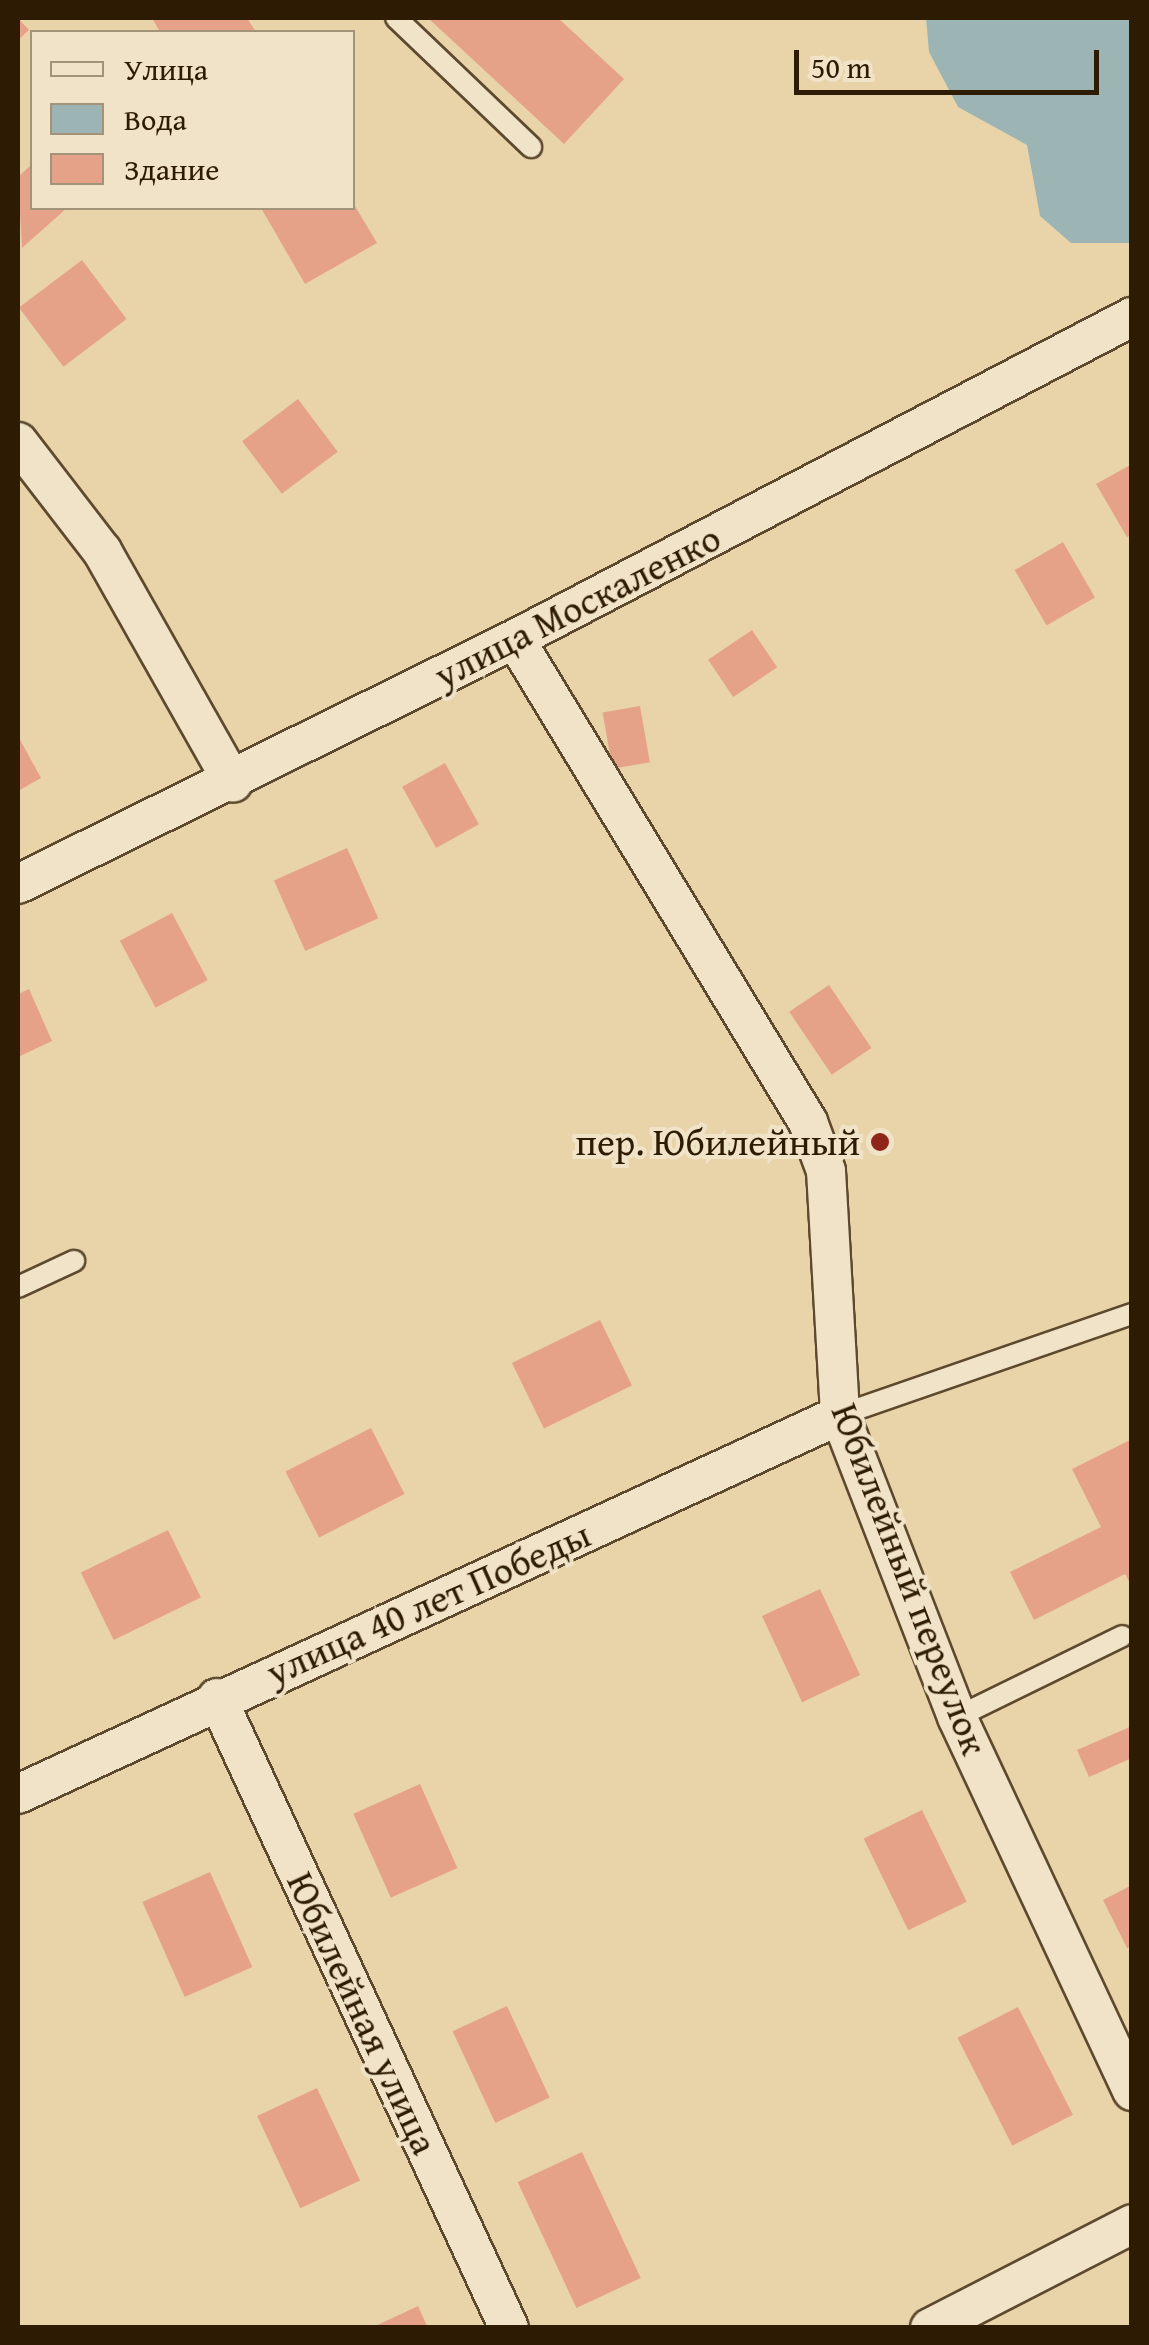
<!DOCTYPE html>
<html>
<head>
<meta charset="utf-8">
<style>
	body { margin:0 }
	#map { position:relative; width:1149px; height:2345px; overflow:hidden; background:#e9d4aa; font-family:"Gentium Book Plus",serif }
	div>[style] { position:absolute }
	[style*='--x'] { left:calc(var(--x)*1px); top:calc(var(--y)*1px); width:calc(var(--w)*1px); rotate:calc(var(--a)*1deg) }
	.water>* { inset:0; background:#9cb5b4 }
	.building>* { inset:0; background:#e6a288; transform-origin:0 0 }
	.roads { filter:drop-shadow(2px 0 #5d492d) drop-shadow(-2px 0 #5d492d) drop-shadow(0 2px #5d492d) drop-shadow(0 -2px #5d492d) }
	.service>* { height:20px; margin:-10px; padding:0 10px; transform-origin:10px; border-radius:10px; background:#f1e3c8 }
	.minor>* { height:38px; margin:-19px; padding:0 19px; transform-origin:19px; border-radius:19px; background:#f1e3c8 }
	.dots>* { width:28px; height:28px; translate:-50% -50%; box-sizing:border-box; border:5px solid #f1e3c8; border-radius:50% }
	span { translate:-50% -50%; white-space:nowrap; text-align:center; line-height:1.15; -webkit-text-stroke:8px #f1e3c8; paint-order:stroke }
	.street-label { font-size:38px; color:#2e1b03 }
	.poi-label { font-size:38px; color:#2e1b03 }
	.right { translate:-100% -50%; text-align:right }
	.frame { position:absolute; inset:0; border:20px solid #2e1b03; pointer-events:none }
	.legend { position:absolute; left:30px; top:30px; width:325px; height:180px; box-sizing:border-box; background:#f1e3c8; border:2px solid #a39379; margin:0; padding:12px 18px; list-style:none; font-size:30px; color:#2e1b03 }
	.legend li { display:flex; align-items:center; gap:20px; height:50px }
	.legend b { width:50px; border:2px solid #a39379 }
	.scale { position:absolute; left:794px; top:50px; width:305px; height:45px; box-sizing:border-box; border:5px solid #2e1b03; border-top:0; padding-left:12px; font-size:30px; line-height:35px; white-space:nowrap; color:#2e1b03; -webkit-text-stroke:8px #f1e3c8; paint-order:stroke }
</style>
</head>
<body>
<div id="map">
	<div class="water">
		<div style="clip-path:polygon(926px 18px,1131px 18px,1131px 243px,1071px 243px,1040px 216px,1027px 145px,958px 107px,929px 52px)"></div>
	</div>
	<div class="building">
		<div style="clip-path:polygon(18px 18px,29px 30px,18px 40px)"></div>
		<div style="clip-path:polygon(152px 18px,247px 18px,256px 32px,160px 32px)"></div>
		<div style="clip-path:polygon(428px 18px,558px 18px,624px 79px,564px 144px)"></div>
		<div style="clip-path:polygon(32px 164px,32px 208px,67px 208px,22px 248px,18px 177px)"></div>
		<div style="clip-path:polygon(352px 201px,377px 243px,305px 284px,261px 208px)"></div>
		<div style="left:82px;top:260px;width:74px;height:79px;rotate:53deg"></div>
		<div style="left:298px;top:399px;width:66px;height:70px;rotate:53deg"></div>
		<div style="clip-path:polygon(1132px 464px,1132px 535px,1127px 537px,1096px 484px)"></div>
		<div style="left:1063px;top:542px;width:64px;height:56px;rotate:60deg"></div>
		<div style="left:752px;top:630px;width:45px;height:53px;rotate:56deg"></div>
		<div style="left:640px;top:706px;width:57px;height:38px;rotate:80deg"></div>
		<div style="clip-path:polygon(18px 736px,41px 778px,18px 791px)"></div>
		<div style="left:445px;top:763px;width:70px;height:49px;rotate:61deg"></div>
		<div style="left:347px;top:848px;width:77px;height:80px;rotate:66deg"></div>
		<div style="left:172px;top:913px;width:76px;height:59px;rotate:62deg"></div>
		<div style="left:829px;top:985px;width:76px;height:48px;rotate:56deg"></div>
		<div style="clip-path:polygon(29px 989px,52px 1041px,18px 1057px,18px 994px)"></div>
		<div style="left:600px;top:1320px;width:73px;height:98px;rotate:64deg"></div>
		<div style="left:371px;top:1428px;width:74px;height:96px;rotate:63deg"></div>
		<div style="clip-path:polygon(1132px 1439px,1132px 1587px,1125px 1574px,1034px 1620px,1010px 1572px,1101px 1527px,1072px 1469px)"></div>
		<div style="left:168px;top:1530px;width:75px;height:97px;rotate:64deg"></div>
		<div style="left:820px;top:1589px;width:95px;height:64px;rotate:65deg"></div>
		<div style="clip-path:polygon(1132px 1726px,1132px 1758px,1089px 1777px,1077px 1750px)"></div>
		<div style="left:420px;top:1784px;width:92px;height:73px;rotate:66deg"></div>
		<div style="left:922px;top:1810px;width:102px;height:65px;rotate:64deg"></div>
		<div style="left:210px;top:1872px;width:104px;height:74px;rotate:66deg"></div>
		<div style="clip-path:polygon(1132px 1885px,1132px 1946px,1127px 1948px,1103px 1900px)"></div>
		<div style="left:507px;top:2006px;width:101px;height:60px;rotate:65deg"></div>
		<div style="left:1018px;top:2007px;width:121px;height:68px;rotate:63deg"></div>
		<div style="left:317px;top:2088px;width:102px;height:66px;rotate:65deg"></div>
		<div style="left:582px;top:2152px;width:139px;height:71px;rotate:65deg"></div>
		<div style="clip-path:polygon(418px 2306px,428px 2328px,371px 2328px)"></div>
	</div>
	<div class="roads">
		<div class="service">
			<div style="--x:396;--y:18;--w:187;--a:43.7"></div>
			<div style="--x:18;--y:1287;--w:62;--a:-24.9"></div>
			<div style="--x:840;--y:1415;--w:309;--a:-19.1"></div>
			<div style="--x:957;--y:1717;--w:184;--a:-26.1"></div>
		</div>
		<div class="minor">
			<div style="--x:18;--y:442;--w:138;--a:52.4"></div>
			<div style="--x:102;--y:551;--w:266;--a:60.5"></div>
			<div style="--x:515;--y:639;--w:565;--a:58.76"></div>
			<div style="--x:808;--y:1122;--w:52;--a:69.8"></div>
			<div style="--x:826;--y:1171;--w:244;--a:86.7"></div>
			<div style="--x:840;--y:1415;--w:324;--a:68.8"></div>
			<div style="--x:957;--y:1717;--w:413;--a:64.9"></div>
			<div style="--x:18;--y:884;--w:554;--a:-26.24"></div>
			<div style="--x:515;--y:639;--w:696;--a:-27.56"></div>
			<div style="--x:217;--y:1698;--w:694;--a:65.13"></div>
			<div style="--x:18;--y:1794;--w:905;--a:-24.75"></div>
			<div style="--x:930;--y:2328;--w:227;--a:-27.2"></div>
		</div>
	</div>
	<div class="dots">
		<div style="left:880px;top:1142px;background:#8f2418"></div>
	</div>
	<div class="street-label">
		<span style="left:577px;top:606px;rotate:-27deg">улица Москаленко</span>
		<span style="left:910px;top:1579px;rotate:69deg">Юбилейный переулок</span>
		<span style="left:428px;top:1603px;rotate:-24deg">улица 40 лет Победы</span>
		<span style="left:363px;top:2013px;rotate:65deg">Юбилейная улица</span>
	</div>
	<div class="poi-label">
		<span class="right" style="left:860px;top:1142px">пер. Юбилейный</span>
	</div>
	<div class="frame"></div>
	<ul class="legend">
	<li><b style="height:12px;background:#f1e3c8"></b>Улица</li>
	<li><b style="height:28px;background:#9cb5b4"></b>Вода</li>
	<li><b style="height:28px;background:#e6a288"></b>Здание</li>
	</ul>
	<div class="scale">50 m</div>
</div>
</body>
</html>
